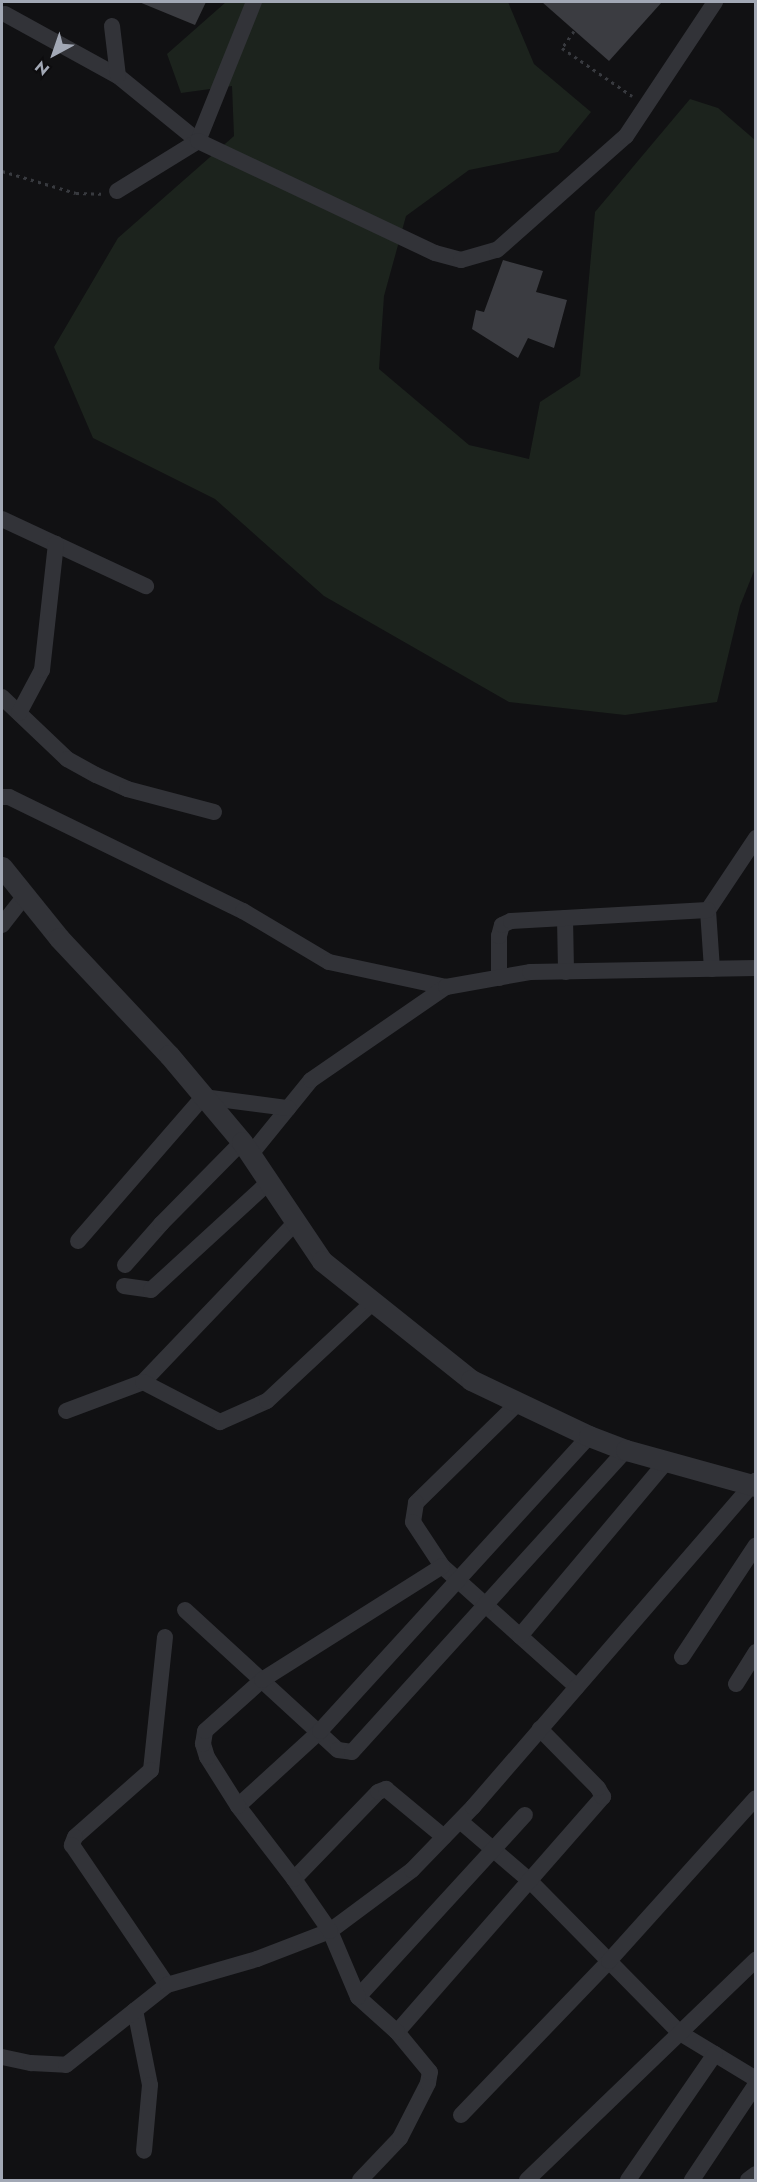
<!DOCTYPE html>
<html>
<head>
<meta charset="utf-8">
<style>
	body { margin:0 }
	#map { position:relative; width:757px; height:2182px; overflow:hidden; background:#111113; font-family:Jost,sans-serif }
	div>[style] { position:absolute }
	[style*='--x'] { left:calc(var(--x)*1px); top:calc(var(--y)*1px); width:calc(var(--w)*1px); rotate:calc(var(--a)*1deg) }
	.green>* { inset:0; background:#1c231d }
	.building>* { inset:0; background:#3b3c41 }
	.path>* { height:3px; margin-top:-1.5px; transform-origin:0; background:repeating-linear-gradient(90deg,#383a3f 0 3px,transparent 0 7.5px) }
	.minor>* { height:16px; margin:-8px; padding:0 8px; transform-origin:8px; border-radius:8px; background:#323338 }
	.tertiary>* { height:21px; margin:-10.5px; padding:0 10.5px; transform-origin:10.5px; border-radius:10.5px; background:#323338 }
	span { translate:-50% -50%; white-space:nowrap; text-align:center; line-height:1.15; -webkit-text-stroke:5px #0d0c0e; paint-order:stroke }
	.frame { position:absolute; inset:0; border:3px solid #a2a8b5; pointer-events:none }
	.north { position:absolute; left:24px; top:24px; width:60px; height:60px; -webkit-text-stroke:4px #0d0c0e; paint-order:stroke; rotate:220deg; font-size:16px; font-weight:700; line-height:24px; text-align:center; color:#a2a8b5 }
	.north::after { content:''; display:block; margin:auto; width:21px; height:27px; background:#a2a8b5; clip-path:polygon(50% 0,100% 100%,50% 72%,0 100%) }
</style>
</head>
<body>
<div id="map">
	<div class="green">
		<div style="clip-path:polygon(226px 2px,508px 2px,534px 64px,591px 112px,558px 152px,469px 170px,406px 216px,384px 296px,379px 369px,469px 445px,529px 459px,540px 402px,580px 376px,595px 212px,690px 99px,718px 108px,755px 140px,756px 566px,740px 606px,717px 702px,625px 715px,509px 702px,324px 596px,215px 499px,93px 438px,54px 347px,118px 238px,234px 136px,232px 86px,181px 93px,167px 54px)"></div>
	</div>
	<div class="building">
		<div style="clip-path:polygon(139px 2px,206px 2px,195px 25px)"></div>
		<div style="clip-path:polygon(542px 2px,662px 2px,609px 61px)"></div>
		<div style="clip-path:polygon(503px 260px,543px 271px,536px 292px,567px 300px,554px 348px,528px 338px,518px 358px,472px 329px,476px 310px,484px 312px)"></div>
	</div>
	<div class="path">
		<div style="--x:574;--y:31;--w:21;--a:125"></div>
		<div style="--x:562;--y:48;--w:85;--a:34.4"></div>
		<div style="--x:2;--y:171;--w:77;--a:16.6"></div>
		<div style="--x:76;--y:193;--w:25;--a:2"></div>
	</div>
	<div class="minor">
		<div style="--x:5;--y:14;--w:129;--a:28.8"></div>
		<div style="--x:118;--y:76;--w:103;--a:39.1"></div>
		<div style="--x:198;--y:141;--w:150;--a:-68.1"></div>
		<div style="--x:112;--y:26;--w:50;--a:83.2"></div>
		<div style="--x:117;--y:191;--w:95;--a:-31.7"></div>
		<div style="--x:198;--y:141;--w:262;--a:25.3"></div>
		<div style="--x:435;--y:253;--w:27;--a:15"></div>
		<div style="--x:461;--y:260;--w:37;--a:-16"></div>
		<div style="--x:497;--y:250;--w:172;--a:-41.5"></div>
		<div style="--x:626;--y:136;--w:161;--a:-56.4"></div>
		<div style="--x:2;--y:519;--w:159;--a:25"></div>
		<div style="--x:2;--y:697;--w:90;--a:43.6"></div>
		<div style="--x:67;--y:759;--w:33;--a:29"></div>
		<div style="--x:96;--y:775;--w:34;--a:24"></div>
		<div style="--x:127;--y:789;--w:90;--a:14.8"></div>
		<div style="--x:19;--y:713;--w:49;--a:-61.9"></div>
		<div style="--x:42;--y:670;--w:127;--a:-83.7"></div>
		<div style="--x:2;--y:797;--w:7;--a:0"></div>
		<div style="--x:9;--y:797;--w:260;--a:26"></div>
		<div style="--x:243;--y:911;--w:100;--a:30.7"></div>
		<div style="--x:329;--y:962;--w:120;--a:12.1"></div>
		<div style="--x:565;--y:918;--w:54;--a:88.9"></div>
		<div style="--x:2;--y:925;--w:36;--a:-52"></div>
		<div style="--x:712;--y:969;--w:59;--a:-93.9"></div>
		<div style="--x:708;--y:910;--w:87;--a:-56.3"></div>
		<div style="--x:499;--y:978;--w:42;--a:-90"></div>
		<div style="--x:499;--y:936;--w:11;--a:-75"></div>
		<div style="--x:502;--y:925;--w:10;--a:-24"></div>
		<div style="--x:511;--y:921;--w:197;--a:-3.2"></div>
		<div style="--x:251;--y:1154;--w:95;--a:-51"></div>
		<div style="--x:311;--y:1080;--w:164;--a:-34.6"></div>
		<div style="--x:446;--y:987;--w:85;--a:-10.1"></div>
		<div style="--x:530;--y:972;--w:226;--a:-1"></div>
		<div style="--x:78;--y:1241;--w:191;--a:-49"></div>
		<div style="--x:203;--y:1097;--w:86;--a:7.4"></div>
		<div style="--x:125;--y:1265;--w:55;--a:-48.7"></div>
		<div style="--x:161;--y:1224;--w:115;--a:-45.4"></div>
		<div style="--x:124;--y:1286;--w:27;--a:8"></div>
		<div style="--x:151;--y:1290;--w:161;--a:-42.5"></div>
		<div style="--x:143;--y:1382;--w:221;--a:-46.3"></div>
		<div style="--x:518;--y:1403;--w:143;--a:135.6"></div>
		<div style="--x:416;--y:1503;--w:19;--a:99"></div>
		<div style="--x:413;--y:1522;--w:53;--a:56.6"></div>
		<div style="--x:442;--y:1566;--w:181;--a:41.9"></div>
		<div style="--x:66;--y:1411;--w:82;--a:-20.6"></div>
		<div style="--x:143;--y:1382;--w:87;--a:27.5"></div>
		<div style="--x:220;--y:1422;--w:51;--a:-24.1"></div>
		<div style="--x:267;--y:1401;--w:145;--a:-43"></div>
		<div style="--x:185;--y:1610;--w:207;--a:42.5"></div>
		<div style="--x:338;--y:1750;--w:14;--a:8"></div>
		<div style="--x:352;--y:1752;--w:408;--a:-47.8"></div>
		<div style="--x:520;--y:1636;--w:227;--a:-50"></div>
		<div style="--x:165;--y:1637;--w:134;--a:96"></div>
		<div style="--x:151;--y:1770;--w:101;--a:138.6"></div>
		<div style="--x:75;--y:1837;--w:9;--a:111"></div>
		<div style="--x:72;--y:1845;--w:169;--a:55.8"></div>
		<div style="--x:682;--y:1657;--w:134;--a:-56.5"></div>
		<div style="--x:736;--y:1684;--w:38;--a:-58"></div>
		<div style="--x:238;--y:1806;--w:111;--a:-42.4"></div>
		<div style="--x:320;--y:1731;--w:399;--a:-47.6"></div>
		<div style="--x:460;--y:1821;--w:92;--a:40.6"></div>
		<div style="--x:530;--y:1881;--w:214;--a:45.4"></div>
		<div style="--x:680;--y:2033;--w:89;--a:31.2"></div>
		<div style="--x:294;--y:1879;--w:121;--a:-46"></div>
		<div style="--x:378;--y:1792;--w:9;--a:-21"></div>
		<div style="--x:386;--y:1789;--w:75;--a:39.6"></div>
		<div style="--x:358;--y:1997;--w:247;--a:-47.5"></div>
		<div style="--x:135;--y:2010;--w:76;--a:78.7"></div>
		<div style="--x:150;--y:2085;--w:66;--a:95.2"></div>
		<div style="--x:397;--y:2032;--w:313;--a:-48.8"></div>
		<div style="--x:603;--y:1797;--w:10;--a:-119"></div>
		<div style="--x:598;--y:1788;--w:83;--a:-134.5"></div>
		<div style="--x:2;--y:2057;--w:30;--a:12"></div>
		<div style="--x:31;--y:2063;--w:35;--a:3"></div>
		<div style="--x:66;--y:2065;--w:129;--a:-38.4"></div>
		<div style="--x:167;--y:1985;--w:94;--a:-16.1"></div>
		<div style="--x:257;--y:1959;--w:78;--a:-21"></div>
		<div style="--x:330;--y:1931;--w:102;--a:-36.6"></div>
		<div style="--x:412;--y:1870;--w:88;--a:-45.9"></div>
		<div style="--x:473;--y:1807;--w:432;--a:-49.1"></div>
		<div style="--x:461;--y:2115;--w:214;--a:-46.1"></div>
		<div style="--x:609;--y:1961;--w:219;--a:-48"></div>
		<div style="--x:360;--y:2180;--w:58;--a:-46.4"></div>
		<div style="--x:400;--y:2138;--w:62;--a:-63"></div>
		<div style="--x:428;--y:2083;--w:11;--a:-80"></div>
		<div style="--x:430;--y:2072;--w:52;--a:-129.5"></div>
		<div style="--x:397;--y:2032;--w:52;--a:-138.1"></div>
		<div style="--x:358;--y:1997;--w:72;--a:-113"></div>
		<div style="--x:330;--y:1931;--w:63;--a:-124.7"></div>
		<div style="--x:294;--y:1879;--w:92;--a:-127.5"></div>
		<div style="--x:238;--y:1806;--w:58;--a:-122.3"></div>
		<div style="--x:207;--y:1757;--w:14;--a:-107"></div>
		<div style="--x:203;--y:1744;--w:13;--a:-81"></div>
		<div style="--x:205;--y:1731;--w:76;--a:-41.8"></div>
		<div style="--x:262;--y:1680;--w:213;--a:-32.3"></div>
		<div style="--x:527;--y:2180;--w:318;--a:-43.9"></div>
		<div style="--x:628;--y:2180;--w:153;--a:-55.4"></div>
		<div style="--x:692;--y:2180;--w:115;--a:-56.3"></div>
		<div style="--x:748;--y:2180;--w:10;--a:-37"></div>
	</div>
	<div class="tertiary">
		<div style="--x:2;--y:867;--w:91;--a:51.2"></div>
		<div style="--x:59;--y:938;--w:161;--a:46.8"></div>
		<div style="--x:169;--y:1055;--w:114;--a:50"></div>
		<div style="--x:242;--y:1142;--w:143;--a:56.1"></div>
		<div style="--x:322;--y:1261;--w:191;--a:38.6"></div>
		<div style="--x:471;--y:1380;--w:131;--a:25.4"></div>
		<div style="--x:589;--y:1436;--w:40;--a:21"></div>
		<div style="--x:626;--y:1450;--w:135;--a:15.5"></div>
	</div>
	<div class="frame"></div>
	<div class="north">N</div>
</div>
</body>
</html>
